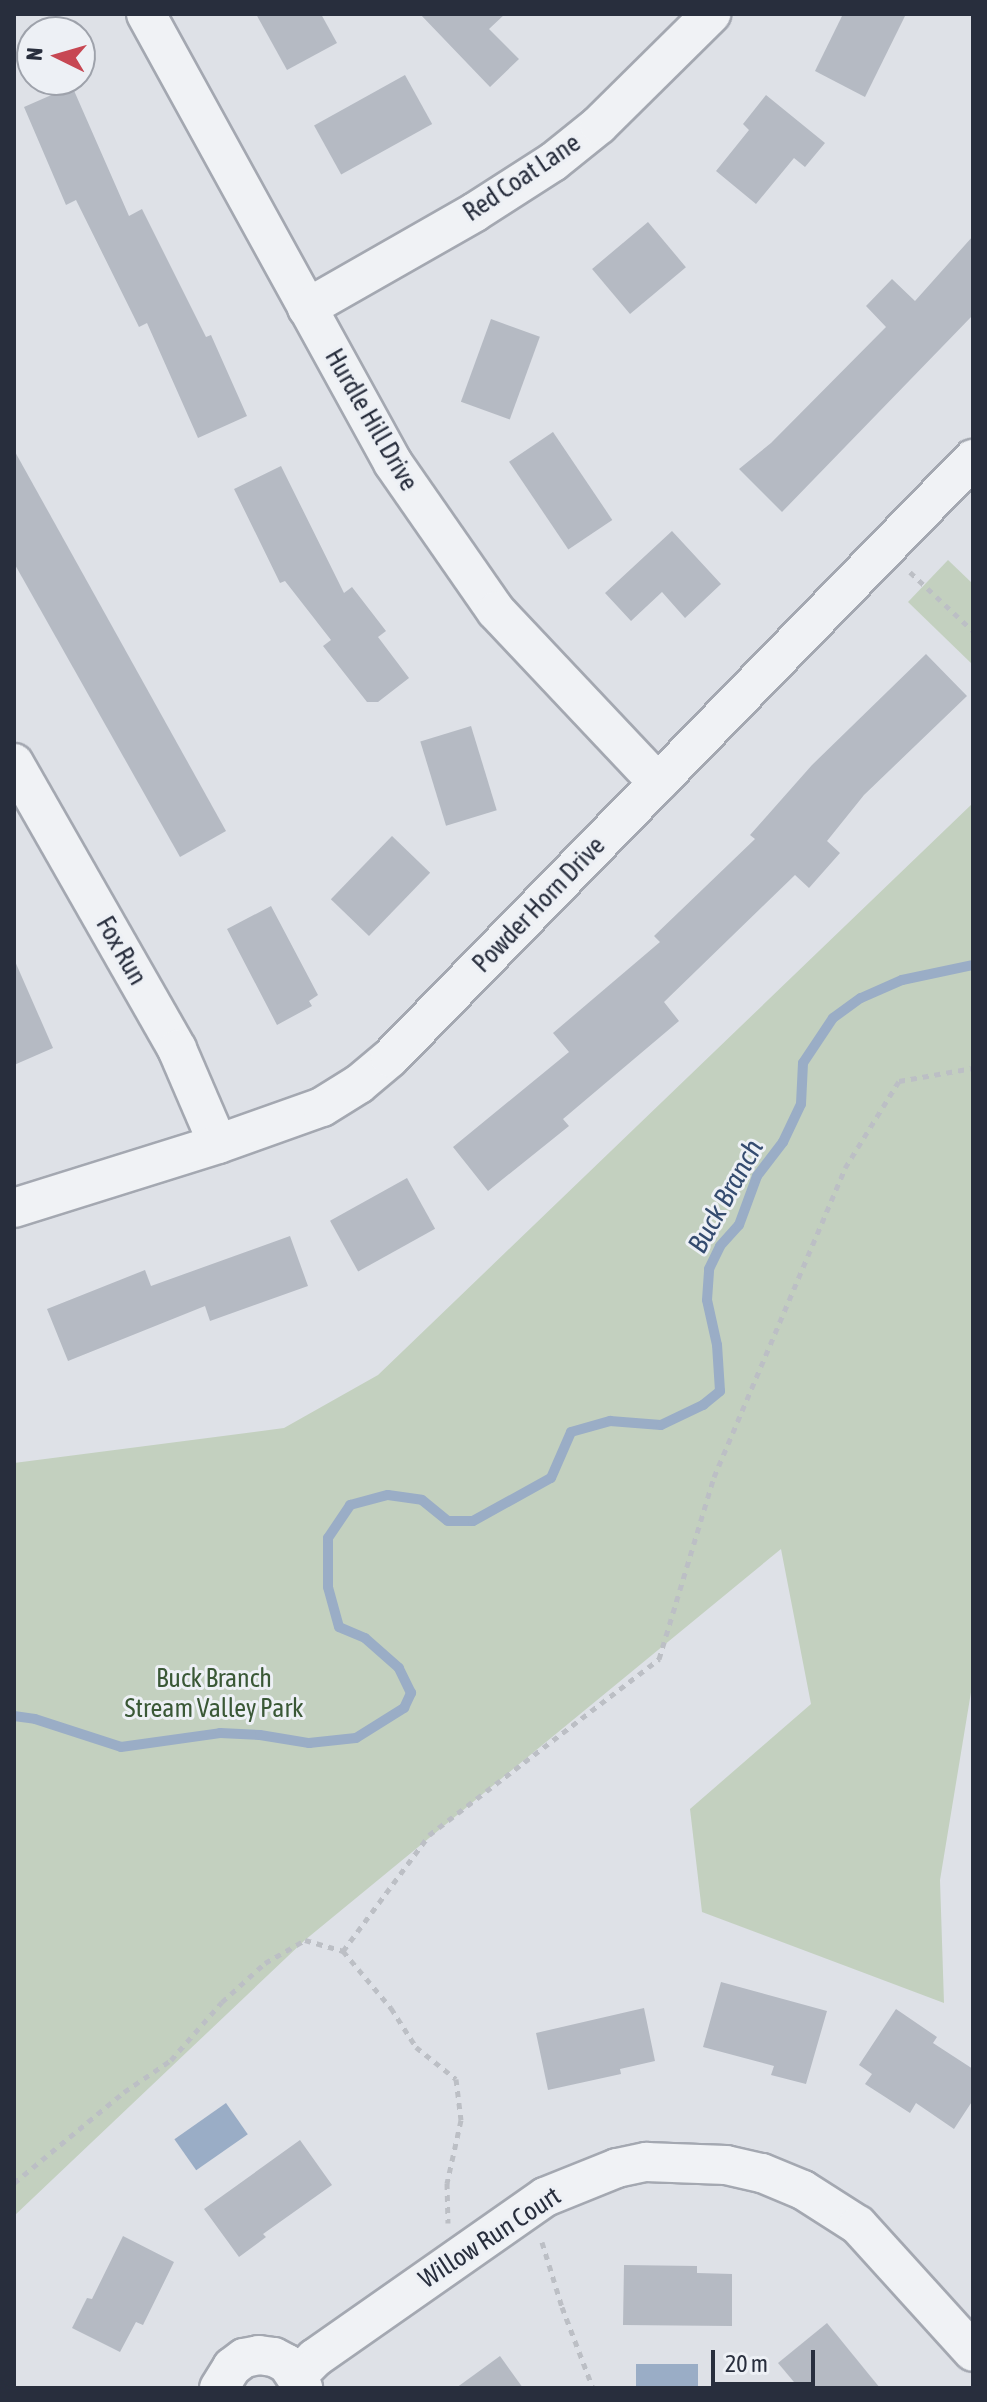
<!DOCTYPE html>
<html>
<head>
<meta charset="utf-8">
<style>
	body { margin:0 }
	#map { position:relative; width:987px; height:2402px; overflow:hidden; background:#dee1e7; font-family:"Asap Condensed",sans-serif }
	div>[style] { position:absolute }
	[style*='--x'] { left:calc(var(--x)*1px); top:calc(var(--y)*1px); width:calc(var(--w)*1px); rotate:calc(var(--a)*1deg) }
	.green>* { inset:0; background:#c3d0bf }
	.water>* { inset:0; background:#9aadc6; transform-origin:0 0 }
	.stream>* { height:10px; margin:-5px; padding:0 5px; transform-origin:5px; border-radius:5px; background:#9aadc6 }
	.building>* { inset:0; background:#b5bac3; transform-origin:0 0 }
	.path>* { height:5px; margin-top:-2.5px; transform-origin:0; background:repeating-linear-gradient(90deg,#bcbfc5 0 6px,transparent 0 12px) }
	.roads { filter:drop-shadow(2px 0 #a4a8b1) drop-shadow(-2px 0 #a4a8b1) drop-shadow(0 2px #a4a8b1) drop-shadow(0 -2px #a4a8b1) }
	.street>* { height:38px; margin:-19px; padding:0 19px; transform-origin:19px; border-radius:19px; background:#f0f2f5 }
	span { translate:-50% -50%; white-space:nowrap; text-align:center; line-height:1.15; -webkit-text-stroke:6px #edf0f5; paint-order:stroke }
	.street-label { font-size:26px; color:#282e3d }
	.park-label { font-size:26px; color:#3a5836 }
	.water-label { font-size:28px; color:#344b6f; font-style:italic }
	.frame { position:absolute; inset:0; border:16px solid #282e3d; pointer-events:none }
	.north { position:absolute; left:16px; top:16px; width:80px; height:80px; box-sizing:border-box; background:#edf0f5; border:2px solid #9ea2ab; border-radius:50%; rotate:275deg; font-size:22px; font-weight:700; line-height:32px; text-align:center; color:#282e3d }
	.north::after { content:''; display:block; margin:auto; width:28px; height:36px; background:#c74753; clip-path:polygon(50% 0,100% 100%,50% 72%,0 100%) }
	.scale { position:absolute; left:711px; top:2350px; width:104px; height:36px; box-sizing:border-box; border:4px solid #282e3d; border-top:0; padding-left:10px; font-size:24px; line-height:28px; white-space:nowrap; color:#282e3d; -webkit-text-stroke:6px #edf0f5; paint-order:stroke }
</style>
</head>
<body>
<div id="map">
	<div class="green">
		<div style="clip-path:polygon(948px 560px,973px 584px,973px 665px,908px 602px)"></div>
		<div style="clip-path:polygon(973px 803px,973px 1680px,940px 1880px,944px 2003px,702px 1912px,690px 1809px,811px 1704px,781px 1549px,305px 1940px,14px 2216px,14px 1463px,284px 1428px,378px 1375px)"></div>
	</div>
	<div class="water">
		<div style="left:226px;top:2103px;width:38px;height:63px;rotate:55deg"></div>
		<div style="left:698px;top:2364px;width:24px;height:62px;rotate:90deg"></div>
	</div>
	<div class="stream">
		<div style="--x:14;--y:1716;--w:21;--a:8"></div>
		<div style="--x:35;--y:1719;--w:90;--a:18"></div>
		<div style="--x:121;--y:1747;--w:100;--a:-8"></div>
		<div style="--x:220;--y:1733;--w:40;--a:2.9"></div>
		<div style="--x:260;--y:1735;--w:50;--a:9.3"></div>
		<div style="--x:309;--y:1743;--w:47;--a:-6.1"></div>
		<div style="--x:356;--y:1738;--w:57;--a:-32"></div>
		<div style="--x:404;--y:1708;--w:17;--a:-65"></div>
		<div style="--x:411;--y:1693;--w:28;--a:-116"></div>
		<div style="--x:399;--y:1668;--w:45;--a:-138.6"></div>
		<div style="--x:365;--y:1638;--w:28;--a:-157"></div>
		<div style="--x:339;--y:1627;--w:41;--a:-105.4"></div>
		<div style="--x:328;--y:1587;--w:49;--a:-90"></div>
		<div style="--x:328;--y:1538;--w:40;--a:-56"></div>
		<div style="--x:350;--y:1505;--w:39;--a:-15"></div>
		<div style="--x:388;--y:1495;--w:34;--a:8"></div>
		<div style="--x:422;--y:1500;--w:33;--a:39"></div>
		<div style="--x:448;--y:1521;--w:25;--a:0"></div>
		<div style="--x:473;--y:1521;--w:89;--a:-28.9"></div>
		<div style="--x:551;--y:1478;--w:50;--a:-66.5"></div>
		<div style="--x:571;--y:1432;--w:41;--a:-15.8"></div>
		<div style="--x:610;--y:1421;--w:51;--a:4.5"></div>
		<div style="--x:661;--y:1425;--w:47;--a:-25.5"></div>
		<div style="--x:703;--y:1405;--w:22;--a:-39"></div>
		<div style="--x:720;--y:1391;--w:46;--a:-93.7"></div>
		<div style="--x:717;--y:1345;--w:46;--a:-102.5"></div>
		<div style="--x:707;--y:1300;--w:31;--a:-86"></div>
		<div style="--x:709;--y:1269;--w:25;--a:-64"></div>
		<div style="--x:720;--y:1246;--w:28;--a:-48"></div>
		<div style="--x:739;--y:1225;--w:52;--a:-69.8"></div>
		<div style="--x:757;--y:1176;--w:43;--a:-52.6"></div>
		<div style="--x:783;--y:1142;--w:42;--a:-64.7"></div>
		<div style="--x:801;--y:1104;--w:41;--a:-87.2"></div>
		<div style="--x:803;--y:1063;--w:54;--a:-56.3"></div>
		<div style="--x:833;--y:1018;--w:34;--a:-36"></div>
		<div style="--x:861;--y:998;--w:45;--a:-23.7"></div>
		<div style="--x:902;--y:980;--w:73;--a:-11.9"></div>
	</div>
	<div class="building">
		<div style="clip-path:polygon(256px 14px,321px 14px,337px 43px,287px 70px)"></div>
		<div style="clip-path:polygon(420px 14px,505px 14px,489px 29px,519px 59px,490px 87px)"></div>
		<div style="clip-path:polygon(843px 14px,906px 14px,865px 97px,815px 71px)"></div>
		<div style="left:405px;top:75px;width:56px;height:104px;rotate:61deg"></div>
		<div style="clip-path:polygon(72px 86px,129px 216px,142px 209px,206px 337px,211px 335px,247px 416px,198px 438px,147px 323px,139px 327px,76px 200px,66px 205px,24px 107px)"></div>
		<div style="clip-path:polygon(766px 95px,825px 143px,805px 167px,794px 158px,756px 204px,716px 171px,749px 130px,743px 124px)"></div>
		<div style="left:648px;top:222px;width:59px;height:73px;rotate:50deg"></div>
		<div style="clip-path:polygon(973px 236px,973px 315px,782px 512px,739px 469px,771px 443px,886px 327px,866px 306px,892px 279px,915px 301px)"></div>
		<div style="left:491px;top:319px;width:52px;height:88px;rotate:20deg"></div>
		<div style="left:553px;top:432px;width:106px;height:53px;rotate:56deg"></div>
		<div style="clip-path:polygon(14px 450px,226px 831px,180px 857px,14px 563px)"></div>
		<div style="clip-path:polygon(281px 466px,344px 593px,352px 587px,386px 631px,378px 637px,409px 678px,378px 702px,367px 702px,323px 646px,331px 640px,285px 581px,280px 583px,234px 489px)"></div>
		<div style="clip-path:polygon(672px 531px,721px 584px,685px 618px,662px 592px,631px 621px,605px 593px)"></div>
		<div style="clip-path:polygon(926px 654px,967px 696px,864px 795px,827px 841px,840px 853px,809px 888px,795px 875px,664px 1002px,679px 1021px,563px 1119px,569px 1126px,488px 1191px,453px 1147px,569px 1052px,553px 1033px,660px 942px,654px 936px,755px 839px,750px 835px,812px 765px)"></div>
		<div style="left:471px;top:726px;width:88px;height:53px;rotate:73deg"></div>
		<div style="left:392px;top:836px;width:53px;height:88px;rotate:44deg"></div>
		<div style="clip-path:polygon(271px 906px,318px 995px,309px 1001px,312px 1006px,277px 1025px,227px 929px)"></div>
		<div style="clip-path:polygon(14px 959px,53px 1048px,14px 1065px)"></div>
		<div style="left:407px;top:1178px;width:58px;height:88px;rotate:61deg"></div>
		<div style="clip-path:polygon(290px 1236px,308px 1286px,210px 1321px,205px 1306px,68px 1361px,47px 1309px,145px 1270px,151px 1286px)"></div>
		<div style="clip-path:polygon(721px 1982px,827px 2011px,806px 2084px,771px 2075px,774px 2066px,703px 2047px)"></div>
		<div style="clip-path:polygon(644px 2008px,655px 2061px,620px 2069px,621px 2074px,548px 2090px,536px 2033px)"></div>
		<div style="clip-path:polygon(896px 2009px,937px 2037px,933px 2043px,973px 2069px,973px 2100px,954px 2129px,916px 2103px,910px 2113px,865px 2084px,872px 2074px,859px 2065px)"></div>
		<div style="clip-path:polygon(300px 2140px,332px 2185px,263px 2234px,266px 2237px,239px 2257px,204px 2209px)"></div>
		<div style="clip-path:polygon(123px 2236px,174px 2262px,143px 2325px,136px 2322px,120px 2352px,72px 2328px,87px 2298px,92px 2299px)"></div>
		<div style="clip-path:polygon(624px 2265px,697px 2266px,697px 2273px,732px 2274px,732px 2326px,623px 2325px)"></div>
		<div style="clip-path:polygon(827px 2323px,880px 2388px,799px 2388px,778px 2363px)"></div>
		<div style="clip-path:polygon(500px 2356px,523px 2388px,456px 2388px)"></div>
	</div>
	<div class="path">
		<div style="--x:910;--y:572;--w:86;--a:43.1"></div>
		<div style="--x:343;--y:1951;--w:144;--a:-53.4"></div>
		<div style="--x:429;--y:1835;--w:290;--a:-37.4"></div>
		<div style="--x:659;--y:1659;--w:190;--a:-73.2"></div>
		<div style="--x:714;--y:1477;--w:336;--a:-67"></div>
		<div style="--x:845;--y:1168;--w:102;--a:-58.2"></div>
		<div style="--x:899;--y:1081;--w:75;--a:-10"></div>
		<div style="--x:14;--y:2183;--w:143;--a:-39.6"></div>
		<div style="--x:124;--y:2092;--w:57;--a:-34.2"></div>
		<div style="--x:171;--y:2060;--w:77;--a:-48.7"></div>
		<div style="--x:222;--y:2002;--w:58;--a:-42.2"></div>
		<div style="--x:265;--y:1963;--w:46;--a:-29.9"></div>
		<div style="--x:305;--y:1940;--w:40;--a:16"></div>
		<div style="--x:343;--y:1951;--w:75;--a:49.9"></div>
		<div style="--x:391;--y:2008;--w:46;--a:57.3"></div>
		<div style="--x:416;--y:2047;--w:51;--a:38.7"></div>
		<div style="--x:456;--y:2079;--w:41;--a:83"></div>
		<div style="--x:461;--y:2120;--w:65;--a:102.5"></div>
		<div style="--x:447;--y:2183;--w:40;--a:88.6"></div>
		<div style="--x:542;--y:2242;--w:68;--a:72.9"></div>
		<div style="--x:562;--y:2307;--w:87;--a:69.1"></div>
	</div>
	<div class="roads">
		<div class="street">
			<div style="--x:146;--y:14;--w:512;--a:61.18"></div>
			<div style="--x:393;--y:463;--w:180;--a:55.2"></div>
			<div style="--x:496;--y:611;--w:236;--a:46.7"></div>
			<div style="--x:307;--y:308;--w:193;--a:-29.7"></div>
			<div style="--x:475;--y:212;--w:93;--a:-32.7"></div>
			<div style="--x:553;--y:162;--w:59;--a:-38.8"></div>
			<div style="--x:599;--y:125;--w:158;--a:-44.7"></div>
			<div style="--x:14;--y:763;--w:329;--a:60.3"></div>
			<div style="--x:177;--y:1049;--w:103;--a:66.7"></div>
			<div style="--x:14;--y:1208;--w:214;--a:-17.4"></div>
			<div style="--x:218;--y:1144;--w:110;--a:-19.6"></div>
			<div style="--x:322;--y:1107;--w:44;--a:-31.9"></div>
			<div style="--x:359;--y:1084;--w:40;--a:-40"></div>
			<div style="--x:390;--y:1058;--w:836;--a:-45.78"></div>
			<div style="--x:298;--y:2375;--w:24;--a:-45"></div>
			<div style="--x:315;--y:2358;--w:281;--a:-35"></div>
			<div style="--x:545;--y:2197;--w:78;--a:-21.9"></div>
			<div style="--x:617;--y:2168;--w:30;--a:-12"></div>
			<div style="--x:646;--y:2162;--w:80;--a:2.1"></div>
			<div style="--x:726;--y:2165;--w:37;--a:13"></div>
			<div style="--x:762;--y:2173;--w:44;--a:22.5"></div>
			<div style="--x:803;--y:2190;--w:65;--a:32.5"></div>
			<div style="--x:858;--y:2225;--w:171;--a:47.8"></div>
			<div style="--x:219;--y:2388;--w:25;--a:-58"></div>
			<div style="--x:232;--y:2367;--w:15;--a:-37"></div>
			<div style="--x:244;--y:2358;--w:15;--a:-11"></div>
			<div style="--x:259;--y:2355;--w:15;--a:8"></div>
			<div style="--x:274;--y:2357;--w:15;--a:28"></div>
			<div style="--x:287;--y:2364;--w:29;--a:56"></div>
		</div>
	</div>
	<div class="street-label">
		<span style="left:522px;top:178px;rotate:-34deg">Red Coat Lane</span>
		<span style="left:371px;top:420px;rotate:60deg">Hurdle Hill Drive</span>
		<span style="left:539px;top:905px;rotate:-46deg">Powder Horn Drive</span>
		<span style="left:121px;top:951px;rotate:60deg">Fox Run</span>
		<span style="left:490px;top:2238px;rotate:-33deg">Willow Run Court</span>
	</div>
	<div class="park-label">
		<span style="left:214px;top:1694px">Buck Branch<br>Stream Valley Park</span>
	</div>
	<div class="water-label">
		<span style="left:725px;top:1196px;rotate:-61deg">Buck Branch</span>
	</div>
	<div class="frame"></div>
	<div class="north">N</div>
	<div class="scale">20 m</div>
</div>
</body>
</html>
